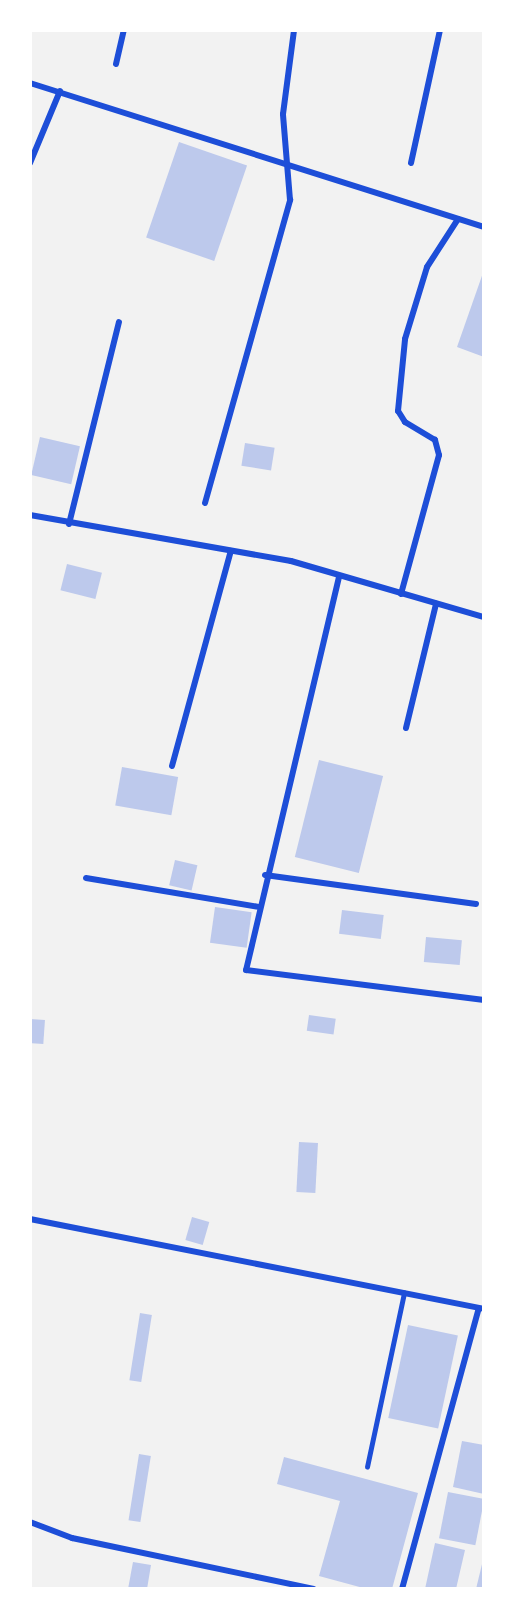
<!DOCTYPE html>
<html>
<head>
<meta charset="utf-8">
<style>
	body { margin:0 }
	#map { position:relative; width:514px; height:1619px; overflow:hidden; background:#f2f2f2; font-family:"Nunito Sans",sans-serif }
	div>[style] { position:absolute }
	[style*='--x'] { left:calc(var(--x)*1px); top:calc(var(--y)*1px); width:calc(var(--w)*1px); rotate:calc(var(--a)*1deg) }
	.building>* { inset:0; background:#bdc9ec; transform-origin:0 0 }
	.service>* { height:4.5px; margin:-2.25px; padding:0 2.25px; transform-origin:2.25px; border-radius:2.25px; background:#1d4ed8 }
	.minor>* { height:6px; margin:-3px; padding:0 3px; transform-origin:3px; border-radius:3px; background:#1d4ed8 }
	span { translate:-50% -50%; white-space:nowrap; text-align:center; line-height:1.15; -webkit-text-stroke:5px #fff; paint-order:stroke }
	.frame { position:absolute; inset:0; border:32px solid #fff; pointer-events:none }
</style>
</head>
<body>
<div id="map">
	<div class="building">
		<div style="left:179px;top:142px;width:72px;height:101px;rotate:19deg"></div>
		<div style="clip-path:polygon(484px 270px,484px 357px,457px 347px)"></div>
		<div style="left:40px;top:437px;width:41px;height:39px;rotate:13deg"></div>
		<div style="left:245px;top:443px;width:30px;height:23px;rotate:9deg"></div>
		<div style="left:67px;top:564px;width:36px;height:27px;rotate:14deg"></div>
		<div style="left:319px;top:760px;width:66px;height:100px;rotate:14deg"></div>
		<div style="left:122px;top:767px;width:57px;height:39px;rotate:10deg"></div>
		<div style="left:175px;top:860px;width:23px;height:26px;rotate:13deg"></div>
		<div style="left:215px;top:907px;width:37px;height:36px;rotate:8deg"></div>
		<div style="left:342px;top:910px;width:42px;height:24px;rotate:7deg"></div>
		<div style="left:426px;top:937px;width:36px;height:25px;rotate:5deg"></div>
		<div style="left:309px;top:1015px;width:27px;height:16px;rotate:8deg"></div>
		<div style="left:30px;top:1019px;width:15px;height:24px;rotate:4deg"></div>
		<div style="left:299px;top:1142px;width:19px;height:50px;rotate:3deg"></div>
		<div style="left:192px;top:1217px;width:18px;height:24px;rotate:16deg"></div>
		<div style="left:140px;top:1313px;width:12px;height:68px;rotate:9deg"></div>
		<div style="left:408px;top:1325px;width:51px;height:95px;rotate:12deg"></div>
		<div style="clip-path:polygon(462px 1441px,484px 1445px,484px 1494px,453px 1487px)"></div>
		<div style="left:139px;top:1454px;width:12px;height:67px;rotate:9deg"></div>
		<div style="clip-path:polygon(284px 1457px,418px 1493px,392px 1589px,367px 1589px,319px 1576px,340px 1501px,277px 1484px)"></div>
		<div style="left:448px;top:1492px;width:37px;height:47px;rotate:11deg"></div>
		<div style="clip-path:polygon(435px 1543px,465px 1550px,456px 1589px,425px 1589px)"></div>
		<div style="clip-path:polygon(483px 1560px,484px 1589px,476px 1589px)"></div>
		<div style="clip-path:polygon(133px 1562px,151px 1565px,147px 1589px,128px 1589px)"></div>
	</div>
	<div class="service">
		<div style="--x:367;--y:1467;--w:178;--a:-78"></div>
	</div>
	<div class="minor">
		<div style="--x:116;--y:64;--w:35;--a:-77"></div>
		<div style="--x:30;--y:83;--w:476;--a:17.6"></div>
		<div style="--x:30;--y:163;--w:78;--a:-67.4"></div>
		<div style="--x:411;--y:163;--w:136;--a:-77.7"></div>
		<div style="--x:205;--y:503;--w:315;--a:-74.3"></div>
		<div style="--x:290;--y:200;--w:86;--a:-94.7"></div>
		<div style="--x:283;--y:114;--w:85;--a:-82.5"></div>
		<div style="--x:30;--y:515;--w:265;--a:10"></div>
		<div style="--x:291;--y:561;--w:201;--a:16.2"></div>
		<div style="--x:69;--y:524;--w:208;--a:-76.1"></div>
		<div style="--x:339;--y:577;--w:404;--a:103.3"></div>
		<div style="--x:246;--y:970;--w:240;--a:7.2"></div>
		<div style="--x:401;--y:594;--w:144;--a:-74.7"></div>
		<div style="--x:439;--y:455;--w:16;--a:-105"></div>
		<div style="--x:435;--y:440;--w:35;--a:-149"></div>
		<div style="--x:405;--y:422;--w:13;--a:-122"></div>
		<div style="--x:398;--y:411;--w:72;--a:-84.4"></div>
		<div style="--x:405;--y:339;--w:75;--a:-73"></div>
		<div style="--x:427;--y:267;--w:57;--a:-57.1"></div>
		<div style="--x:406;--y:728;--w:128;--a:-76.4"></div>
		<div style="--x:172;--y:766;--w:223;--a:-74.7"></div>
		<div style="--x:265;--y:875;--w:213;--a:7.8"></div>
		<div style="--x:86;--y:878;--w:175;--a:9.5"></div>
		<div style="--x:30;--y:1219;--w:463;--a:11.2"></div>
		<div style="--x:30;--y:1522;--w:45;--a:20.9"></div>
		<div style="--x:72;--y:1538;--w:247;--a:11.9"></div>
		<div style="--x:402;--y:1589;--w:291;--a:-74.7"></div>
	</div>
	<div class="frame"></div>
</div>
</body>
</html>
